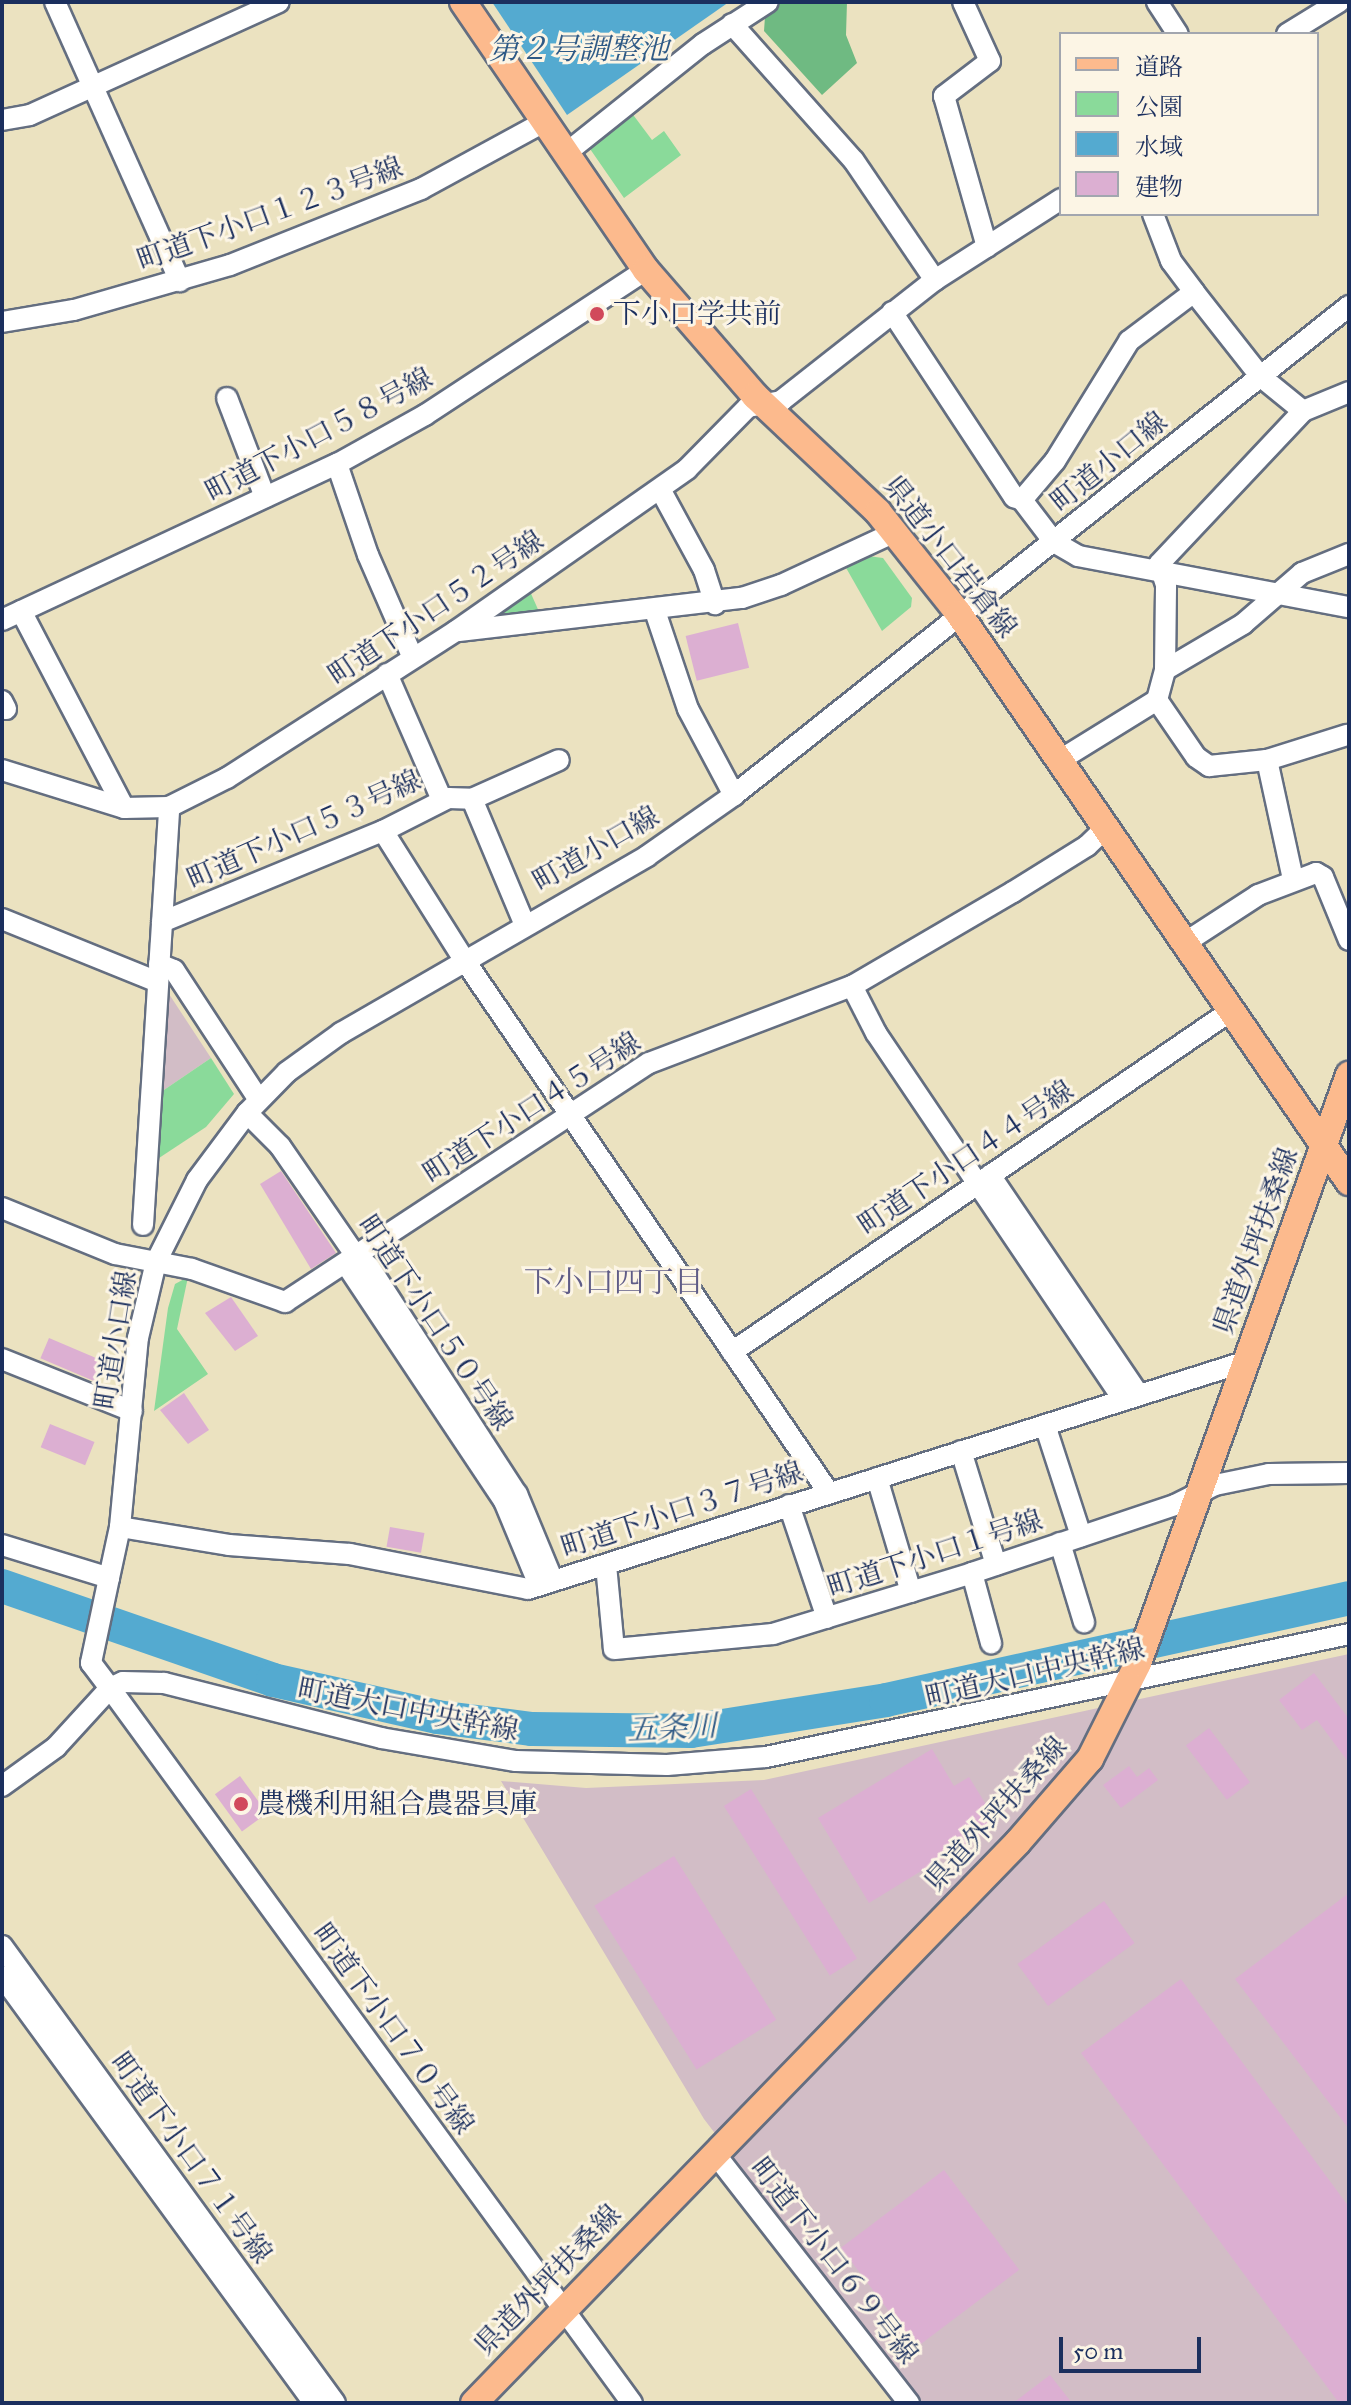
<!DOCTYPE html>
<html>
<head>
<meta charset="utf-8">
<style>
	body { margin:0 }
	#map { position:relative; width:1351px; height:2405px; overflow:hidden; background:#ebe2c0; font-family:"IM FELL Great Primer","Noto Serif JP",serif }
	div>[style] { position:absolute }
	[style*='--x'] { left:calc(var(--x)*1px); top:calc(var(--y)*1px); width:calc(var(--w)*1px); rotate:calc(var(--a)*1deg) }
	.industrial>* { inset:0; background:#d2bdc6 }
	.green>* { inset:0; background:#8ada9a }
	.forest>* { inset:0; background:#6fba82 }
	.water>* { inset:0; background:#54aad0 }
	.river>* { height:34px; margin:-17px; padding:0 17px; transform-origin:17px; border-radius:17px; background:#54aad0 }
	.building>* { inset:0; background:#dcafd2; transform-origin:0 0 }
	.roads { filter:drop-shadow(2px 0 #646e80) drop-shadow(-2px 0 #646e80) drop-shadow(0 2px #646e80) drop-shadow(0 -2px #646e80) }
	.minor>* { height:20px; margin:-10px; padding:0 10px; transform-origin:10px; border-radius:10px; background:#fff }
	.major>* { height:26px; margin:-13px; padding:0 13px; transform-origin:13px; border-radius:13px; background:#fcba8d }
	.dots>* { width:22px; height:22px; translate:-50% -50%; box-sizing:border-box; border:4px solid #fcf5e5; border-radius:50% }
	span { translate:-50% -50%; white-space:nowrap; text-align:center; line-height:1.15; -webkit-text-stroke:6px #fcf5e5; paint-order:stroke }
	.street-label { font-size:28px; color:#1b2f5e }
	.poi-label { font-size:28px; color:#1b2f5e }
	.left { translate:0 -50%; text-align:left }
	.water-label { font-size:30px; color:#2f5a86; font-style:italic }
	.neighbourhood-label { font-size:30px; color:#5f5c87 }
	.frame { position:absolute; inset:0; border:4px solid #1b2f5e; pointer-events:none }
	.legend { position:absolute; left:1059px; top:32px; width:260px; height:184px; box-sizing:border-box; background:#fcf5e5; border:2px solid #a2a6af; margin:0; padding:10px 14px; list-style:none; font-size:24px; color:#1b2f5e }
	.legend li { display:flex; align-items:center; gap:16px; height:40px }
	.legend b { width:40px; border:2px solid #a2a6af }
	.scale { position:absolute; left:1059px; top:2337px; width:142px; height:36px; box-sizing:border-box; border:4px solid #1b2f5e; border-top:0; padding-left:10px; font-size:24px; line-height:28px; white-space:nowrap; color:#1b2f5e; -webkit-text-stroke:6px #fcf5e5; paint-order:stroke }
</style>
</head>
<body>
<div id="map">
	<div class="industrial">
		<div style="clip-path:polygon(167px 991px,211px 1058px,161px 1092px)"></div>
		<div style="clip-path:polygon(1349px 1654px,1349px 2403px,921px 2403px,704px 2119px,501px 1781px,586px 1788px,764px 1780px)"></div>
	</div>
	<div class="green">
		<div style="clip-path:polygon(631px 112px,652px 140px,664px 131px,681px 155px,624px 198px,588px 146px)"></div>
		<div style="clip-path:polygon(868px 556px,883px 558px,912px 598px,911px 607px,882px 631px,845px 566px)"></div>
		<div style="clip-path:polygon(529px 589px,540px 614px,491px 619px,491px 616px)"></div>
		<div style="clip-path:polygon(211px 1058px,234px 1094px,206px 1127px,156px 1160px,161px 1092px)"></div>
		<div style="clip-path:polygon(188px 1277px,177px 1329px,208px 1374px,154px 1411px,168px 1308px,175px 1284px)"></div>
	</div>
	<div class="forest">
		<div style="clip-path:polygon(766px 2px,847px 2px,846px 35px,857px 63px,822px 95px,764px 31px)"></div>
	</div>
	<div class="water">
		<div style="clip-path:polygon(492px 2px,729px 2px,567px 115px)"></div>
	</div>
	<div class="river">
		<div style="--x:2;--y:1586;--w:287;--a:19.1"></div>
		<div style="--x:273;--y:1680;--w:168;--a:12.7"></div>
		<div style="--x:437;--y:1717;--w:96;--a:7.2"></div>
		<div style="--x:532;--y:1729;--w:159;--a:0.7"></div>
		<div style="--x:691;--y:1731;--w:197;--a:-9"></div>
		<div style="--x:886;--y:1700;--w:474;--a:-12.4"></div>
	</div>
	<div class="building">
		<div style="left:738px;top:623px;width:46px;height:54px;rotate:76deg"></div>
		<div style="clip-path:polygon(281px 1171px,336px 1253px,311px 1269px,260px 1184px)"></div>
		<div style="clip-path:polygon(231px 1297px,258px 1336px,235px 1351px,205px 1313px)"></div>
		<div style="left:49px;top:1338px;width:60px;height:22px;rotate:23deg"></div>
		<div style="clip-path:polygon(184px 1393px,209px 1430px,188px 1444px,160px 1410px)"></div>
		<div style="left:50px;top:1424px;width:48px;height:25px;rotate:22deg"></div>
		<div style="left:390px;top:1527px;width:35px;height:20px;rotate:10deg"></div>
		<div style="clip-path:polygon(1314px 1673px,1349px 1719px,1349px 1763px,1317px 1720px,1302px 1730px,1279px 1700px)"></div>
		<div style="left:1209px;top:1728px;width:68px;height:29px;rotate:53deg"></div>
		<div style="clip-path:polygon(932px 1749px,954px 1786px,969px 1777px,998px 1824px,869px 1903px,818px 1818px)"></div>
		<div style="clip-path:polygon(1129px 1766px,1137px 1777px,1149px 1768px,1158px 1780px,1121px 1808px,1103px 1785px)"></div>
		<div style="left:240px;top:1776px;width:46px;height:31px;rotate:54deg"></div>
		<div style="left:751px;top:1789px;width:200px;height:32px;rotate:58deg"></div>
		<div style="left:674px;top:1856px;width:193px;height:94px;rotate:58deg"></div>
		<div style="clip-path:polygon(1349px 1893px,1349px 2129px,1235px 1979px)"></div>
		<div style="left:1104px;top:1901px;width:52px;height:107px;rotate:54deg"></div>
		<div style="clip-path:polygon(1181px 1979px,1349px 2207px,1349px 2403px,1339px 2403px,1081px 2053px)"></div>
		<div style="left:944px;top:2170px;width:125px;height:129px;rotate:53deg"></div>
		<div style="clip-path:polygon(1050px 2375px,1072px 2403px,1013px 2403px)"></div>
	</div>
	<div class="roads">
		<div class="minor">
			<div style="--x:55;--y:2;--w:306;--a:65.9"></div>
			<div style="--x:963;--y:2;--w:65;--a:65.4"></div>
			<div style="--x:990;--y:61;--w:58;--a:142.7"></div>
			<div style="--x:944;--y:96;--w:157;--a:74.1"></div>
			<div style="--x:1157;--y:2;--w:38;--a:57"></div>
			<div style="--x:732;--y:24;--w:183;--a:48.3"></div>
			<div style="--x:854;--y:161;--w:144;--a:55.8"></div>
			<div style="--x:1287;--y:34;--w:61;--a:-31.6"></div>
			<div style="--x:2;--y:120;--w:28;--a:-10"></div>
			<div style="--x:30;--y:115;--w:273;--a:-24.4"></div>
			<div style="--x:565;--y:154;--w:176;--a:-38.6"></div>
			<div style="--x:703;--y:44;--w:77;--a:-32.9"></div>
			<div style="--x:1153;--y:214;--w:50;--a:69"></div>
			<div style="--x:1171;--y:261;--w:39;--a:53"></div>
			<div style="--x:1194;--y:292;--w:107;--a:51.8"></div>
			<div style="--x:1260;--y:376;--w:55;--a:39.1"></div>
			<div style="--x:892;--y:312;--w:222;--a:56.6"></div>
			<div style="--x:1014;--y:497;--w:9;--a:21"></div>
			<div style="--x:1022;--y:500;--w:53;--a:52.7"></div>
			<div style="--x:1054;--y:542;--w:28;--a:30"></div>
			<div style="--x:1078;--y:556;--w:276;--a:10.7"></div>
			<div style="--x:2;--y:322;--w:73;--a:-9.5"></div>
			<div style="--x:74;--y:310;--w:162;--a:-16.1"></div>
			<div style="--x:230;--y:265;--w:206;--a:-21.7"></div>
			<div style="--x:421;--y:189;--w:140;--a:-28.6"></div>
			<div style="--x:227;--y:398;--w:106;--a:69"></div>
			<div style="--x:337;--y:464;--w:96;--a:71.2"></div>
			<div style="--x:368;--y:555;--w:112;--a:66.4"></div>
			<div style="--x:660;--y:489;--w:92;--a:61.5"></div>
			<div style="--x:704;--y:570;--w:36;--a:72"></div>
			<div style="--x:1022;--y:500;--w:51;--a:-49.8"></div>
			<div style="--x:1055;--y:461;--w:141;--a:-58.3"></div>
			<div style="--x:1129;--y:341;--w:81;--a:-37"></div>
			<div style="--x:21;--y:611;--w:222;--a:62.4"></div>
			<div style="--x:655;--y:611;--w:103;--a:71.4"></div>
			<div style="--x:688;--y:709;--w:98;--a:61.9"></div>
			<div style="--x:2;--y:620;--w:370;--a:-25"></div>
			<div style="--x:337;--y:464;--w:101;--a:-29.1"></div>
			<div style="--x:425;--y:415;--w:264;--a:-33.3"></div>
			<div style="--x:459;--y:631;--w:285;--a:-6.7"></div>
			<div style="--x:742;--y:598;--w:41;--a:-18.4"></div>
			<div style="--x:781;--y:585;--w:126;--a:-24.9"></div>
			<div style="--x:1165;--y:670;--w:91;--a:-30.5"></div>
			<div style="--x:1243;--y:624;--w:78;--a:-40.8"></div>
			<div style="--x:1302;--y:573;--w:51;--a:-22"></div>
			<div style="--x:387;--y:674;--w:137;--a:66.4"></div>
			<div style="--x:1157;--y:700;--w:69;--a:55.6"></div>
			<div style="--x:1196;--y:757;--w:16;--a:35"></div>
			<div style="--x:1209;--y:766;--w:58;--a:-5.9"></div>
			<div style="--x:1267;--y:760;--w:84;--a:-17.4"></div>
			<div style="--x:2;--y:701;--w:9;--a:63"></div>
			<div style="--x:1060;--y:760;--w:114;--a:-31.7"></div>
			<div style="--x:1157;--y:700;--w:31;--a:-75"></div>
			<div style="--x:1165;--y:670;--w:85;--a:-89.3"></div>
			<div style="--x:1166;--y:585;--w:22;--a:-108"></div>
			<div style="--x:1159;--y:564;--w:210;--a:-46.7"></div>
			<div style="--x:1303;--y:411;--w:50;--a:-22.4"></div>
			<div style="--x:1267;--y:760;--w:122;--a:77.7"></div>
			<div style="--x:2;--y:770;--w:128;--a:17.3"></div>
			<div style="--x:124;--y:808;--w:45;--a:-1.3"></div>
			<div style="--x:472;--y:799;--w:134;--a:67.2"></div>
			<div style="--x:383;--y:831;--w:150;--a:57.8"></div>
			<div style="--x:463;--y:958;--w:648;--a:55.62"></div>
			<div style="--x:2;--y:919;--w:168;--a:22"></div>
			<div style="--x:162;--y:922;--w:239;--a:-22.4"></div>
			<div style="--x:383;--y:831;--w:73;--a:-26.9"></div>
			<div style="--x:448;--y:798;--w:24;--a:2"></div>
			<div style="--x:472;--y:799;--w:95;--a:-24.1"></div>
			<div style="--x:1186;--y:942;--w:86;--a:-33.1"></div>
			<div style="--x:1258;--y:895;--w:62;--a:-20.8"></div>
			<div style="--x:1316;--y:873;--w:8;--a:30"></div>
			<div style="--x:1323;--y:877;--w:68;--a:67.6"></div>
			<div style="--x:159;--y:964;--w:16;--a:22"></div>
			<div style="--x:174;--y:970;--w:155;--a:56.8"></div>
			<div style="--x:852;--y:986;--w:53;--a:62.9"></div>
			<div style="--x:876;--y:1033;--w:443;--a:56"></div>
			<div style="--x:247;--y:1113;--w:47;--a:45"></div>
			<div style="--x:280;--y:1146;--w:129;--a:55.4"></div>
			<div style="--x:353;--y:1252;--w:23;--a:43"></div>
			<div style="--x:370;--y:1268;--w:270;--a:57"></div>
			<div style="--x:517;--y:1494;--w:94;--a:67.5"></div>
			<div style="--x:990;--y:1175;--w:266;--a:55.9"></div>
			<div style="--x:2;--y:1208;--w:122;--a:22.2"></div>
			<div style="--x:115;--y:1254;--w:78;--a:11"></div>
			<div style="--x:192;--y:1269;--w:99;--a:19.5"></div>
			<div style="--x:285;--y:1302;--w:435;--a:-33.3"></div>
			<div style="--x:649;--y:1063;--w:217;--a:-20.8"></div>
			<div style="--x:852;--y:986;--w:186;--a:-30.3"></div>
			<div style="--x:1013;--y:892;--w:87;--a:-31.9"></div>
			<div style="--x:1087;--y:846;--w:28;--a:-44"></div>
			<div style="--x:143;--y:1225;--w:419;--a:-86.4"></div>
			<div style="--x:169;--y:807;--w:65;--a:-26.6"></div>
			<div style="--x:227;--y:778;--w:272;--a:-32.7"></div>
			<div style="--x:456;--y:631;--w:282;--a:-35"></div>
			<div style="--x:687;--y:469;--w:87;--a:-45.5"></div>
			<div style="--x:748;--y:407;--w:34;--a:-10"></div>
			<div style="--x:781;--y:401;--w:196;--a:-38.2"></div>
			<div style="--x:935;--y:280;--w:150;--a:-32.7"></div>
			<div style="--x:346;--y:1264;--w:285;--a:56.3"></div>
			<div style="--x:504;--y:1501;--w:91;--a:67.4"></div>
			<div style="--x:732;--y:1352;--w:606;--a:-34.37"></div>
			<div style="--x:2;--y:1359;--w:140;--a:21.8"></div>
			<div style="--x:1045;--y:1425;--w:117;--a:72"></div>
			<div style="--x:961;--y:1451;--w:119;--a:72.9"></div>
			<div style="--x:877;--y:1478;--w:119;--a:73.4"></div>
			<div style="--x:789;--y:1505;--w:119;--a:71.4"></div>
			<div style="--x:120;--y:1527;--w:110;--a:9.4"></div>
			<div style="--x:229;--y:1545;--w:121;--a:4.3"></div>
			<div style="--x:350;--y:1554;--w:181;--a:11.1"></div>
			<div style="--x:528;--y:1589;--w:754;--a:-17.59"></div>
			<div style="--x:1060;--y:1543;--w:83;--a:73.1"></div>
			<div style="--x:2;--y:1545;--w:112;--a:17.1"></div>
			<div style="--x:109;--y:1578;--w:87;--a:102"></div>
			<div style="--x:91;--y:1663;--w:31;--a:53"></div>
			<div style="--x:110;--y:1688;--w:14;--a:-25"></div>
			<div style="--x:123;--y:1682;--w:41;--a:1.4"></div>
			<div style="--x:164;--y:1683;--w:224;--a:14.2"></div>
			<div style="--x:381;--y:1738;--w:137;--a:9.7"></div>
			<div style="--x:516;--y:1761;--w:151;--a:1.5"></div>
			<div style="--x:667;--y:1765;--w:99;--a:-4.6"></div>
			<div style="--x:766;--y:1757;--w:596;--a:-11.91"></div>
			<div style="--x:606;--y:1565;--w:84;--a:84.6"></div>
			<div style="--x:614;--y:1649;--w:160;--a:-5.4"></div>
			<div style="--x:773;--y:1634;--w:208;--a:-17"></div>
			<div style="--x:972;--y:1573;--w:214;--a:-18.5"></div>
			<div style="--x:1175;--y:1505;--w:45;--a:-26.6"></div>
			<div style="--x:1215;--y:1485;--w:55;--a:-11.5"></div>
			<div style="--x:1269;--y:1474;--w:80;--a:-0.7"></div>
			<div style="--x:972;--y:1573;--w:73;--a:74.8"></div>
			<div style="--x:109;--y:1578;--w:52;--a:-77.8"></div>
			<div style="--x:120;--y:1527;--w:190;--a:-84.6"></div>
			<div style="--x:138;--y:1338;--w:78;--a:-76.7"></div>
			<div style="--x:156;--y:1262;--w:92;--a:-63.4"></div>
			<div style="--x:197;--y:1180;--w:84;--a:-53.3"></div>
			<div style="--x:247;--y:1113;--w:57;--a:-45.7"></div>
			<div style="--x:287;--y:1072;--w:67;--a:-35.8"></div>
			<div style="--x:341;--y:1033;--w:354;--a:-30"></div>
			<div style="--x:647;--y:856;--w:106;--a:-35"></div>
			<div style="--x:734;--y:795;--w:786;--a:-38.49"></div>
			<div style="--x:2;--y:1786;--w:67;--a:-35.8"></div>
			<div style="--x:56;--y:1747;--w:80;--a:-47.5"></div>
			<div style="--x:110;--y:1688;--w:885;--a:53.87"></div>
			<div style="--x:2;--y:1946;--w:565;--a:53.92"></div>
			<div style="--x:2;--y:1976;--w:529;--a:53.85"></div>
			<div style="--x:715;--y:2154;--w:316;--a:52.1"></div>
		</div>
		<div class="major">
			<div style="--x:463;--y:2;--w:325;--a:55.7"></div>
			<div style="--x:646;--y:270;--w:167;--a:49.1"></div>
			<div style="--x:755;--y:396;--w:169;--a:43.3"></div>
			<div style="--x:878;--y:512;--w:130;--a:51.5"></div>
			<div style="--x:959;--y:614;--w:689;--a:55.53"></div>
			<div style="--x:474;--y:2403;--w:781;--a:-45.88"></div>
			<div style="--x:1018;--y:1842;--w:110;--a:-49.1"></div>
			<div style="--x:1090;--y:1759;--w:107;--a:-63.4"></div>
			<div style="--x:1138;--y:1663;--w:625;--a:-70.26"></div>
		</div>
	</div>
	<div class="dots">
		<div style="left:597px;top:314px;background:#d1495b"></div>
		<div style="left:241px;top:1804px;background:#d1495b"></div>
	</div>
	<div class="street-label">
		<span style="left:270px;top:214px;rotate:-20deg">町道下小口１２３号線</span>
		<span style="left:319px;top:435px;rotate:-28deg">町道下小口５８号線</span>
		<span style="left:1109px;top:462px;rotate:-39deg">町道小口線</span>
		<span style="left:950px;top:557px;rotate:52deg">県道小口岩倉線</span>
		<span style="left:436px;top:608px;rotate:-34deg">町道下小口５２号線</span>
		<span style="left:304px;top:830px;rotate:-24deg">町道下小口５３号線</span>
		<span style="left:596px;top:849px;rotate:-30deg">町道小口線</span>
		<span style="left:532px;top:1108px;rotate:-33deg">町道下小口４５号線</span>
		<span style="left:966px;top:1158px;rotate:-34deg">町道下小口４４号線</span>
		<span style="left:1256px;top:1241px;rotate:-70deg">県道外坪扶桑線</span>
		<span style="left:435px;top:1323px;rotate:56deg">町道下小口５０号線</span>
		<span style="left:116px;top:1340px;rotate:-81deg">町道小口線</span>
		<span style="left:682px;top:1510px;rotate:-18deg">町道下小口３７号線</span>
		<span style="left:935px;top:1554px;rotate:-18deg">町道下小口１号線</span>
		<span style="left:1035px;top:1673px;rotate:-13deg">町道大口中央幹線</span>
		<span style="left:408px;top:1710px;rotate:11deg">町道大口中央幹線</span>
		<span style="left:996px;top:1814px;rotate:-48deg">県道外坪扶桑線</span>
		<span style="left:393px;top:2029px;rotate:54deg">町道下小口７０号線</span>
		<span style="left:191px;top:2158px;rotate:54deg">町道下小口７１号線</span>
		<span style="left:834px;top:2261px;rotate:52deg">町道下小口６９号線</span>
		<span style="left:548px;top:2280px;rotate:-46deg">県道外坪扶桑線</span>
	</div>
	<div class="poi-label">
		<span class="left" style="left:613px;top:314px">下小口学共前</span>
		<span class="left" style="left:257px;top:1804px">農機利用組合農器具庫</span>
	</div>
	<div class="water-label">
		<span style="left:579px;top:49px">第２号調整池</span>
		<span style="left:672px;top:1728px;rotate:-3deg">五条川</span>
	</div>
	<div class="neighbourhood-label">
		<span style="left:614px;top:1282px">下小口四丁目</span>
	</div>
	<div class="frame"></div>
	<ul class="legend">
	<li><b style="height:10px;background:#fcba8d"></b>道路</li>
	<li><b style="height:22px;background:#8ada9a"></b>公園</li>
	<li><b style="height:22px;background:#54aad0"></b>水域</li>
	<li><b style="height:22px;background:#dcafd2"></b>建物</li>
	</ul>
	<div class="scale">50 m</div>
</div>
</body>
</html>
